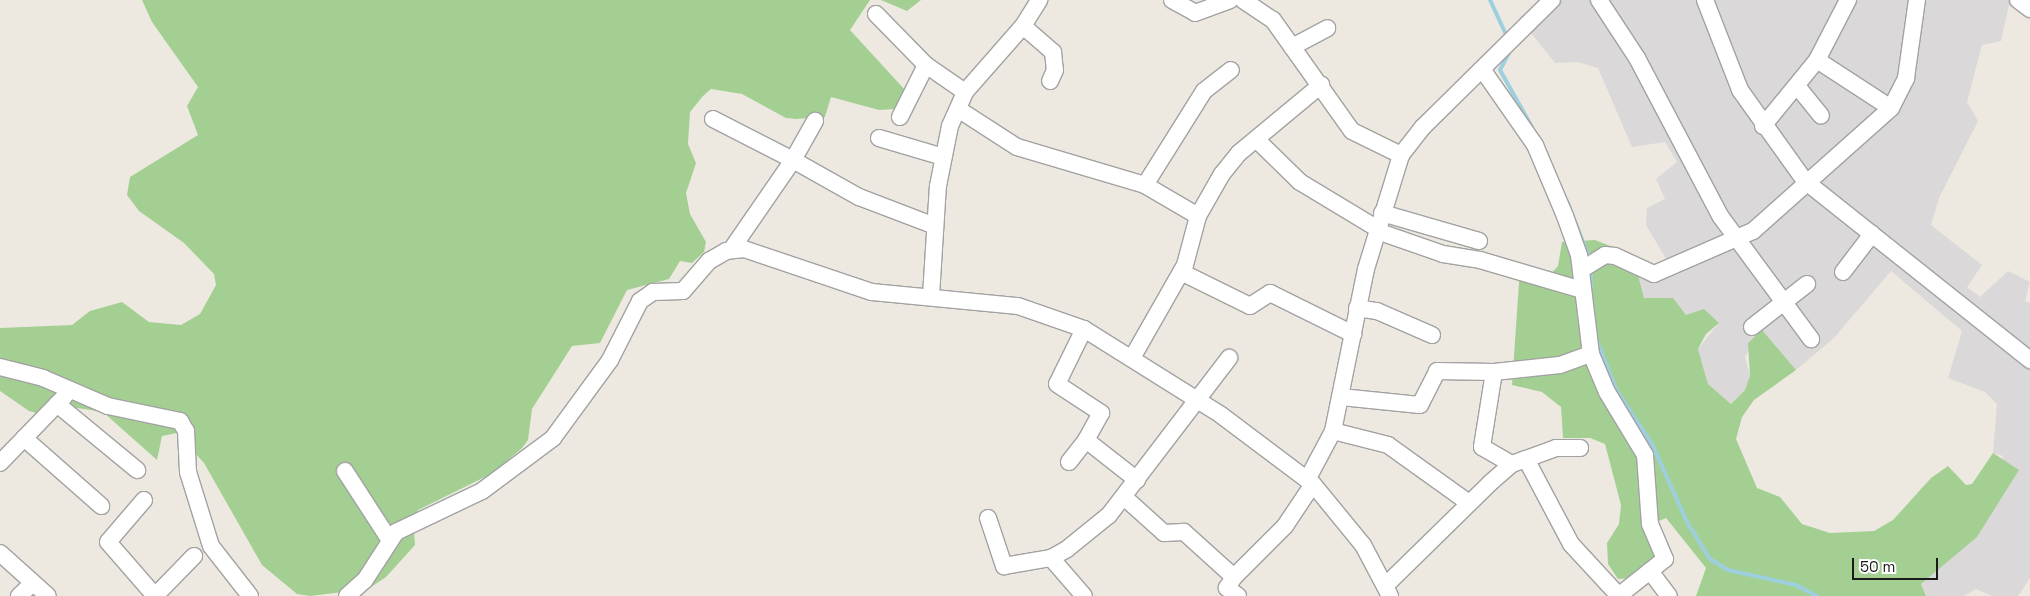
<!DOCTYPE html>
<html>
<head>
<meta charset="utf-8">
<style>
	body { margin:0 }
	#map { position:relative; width:2030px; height:596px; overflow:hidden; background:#eee9e0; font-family:"Space Grotesk",sans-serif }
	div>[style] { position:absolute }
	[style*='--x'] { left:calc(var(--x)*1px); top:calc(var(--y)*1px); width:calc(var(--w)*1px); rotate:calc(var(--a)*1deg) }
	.residential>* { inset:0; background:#dad8d8 }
	.forest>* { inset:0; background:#a3d092 }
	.stream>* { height:4px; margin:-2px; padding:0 2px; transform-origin:2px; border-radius:2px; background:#9dcfdf }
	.roads { filter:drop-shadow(1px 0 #a2a2a2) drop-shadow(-1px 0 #a2a2a2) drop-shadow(0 1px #a2a2a2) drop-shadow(0 -1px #a2a2a2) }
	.minor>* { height:16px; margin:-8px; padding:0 8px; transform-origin:8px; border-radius:8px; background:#fff }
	span { translate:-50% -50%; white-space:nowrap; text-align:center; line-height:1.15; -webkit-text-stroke:5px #fff; paint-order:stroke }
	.scale { position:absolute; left:1852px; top:558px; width:86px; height:22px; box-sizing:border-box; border:2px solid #1b1b1b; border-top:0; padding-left:6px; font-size:15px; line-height:18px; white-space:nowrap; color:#1b1b1b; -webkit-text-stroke:4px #fff; paint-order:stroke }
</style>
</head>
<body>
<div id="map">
	<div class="residential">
		<div style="clip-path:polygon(1543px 0,2010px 0,2001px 41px,1982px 45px,1967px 102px,1978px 121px,1939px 198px,1931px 225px,1982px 265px,1967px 287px,1980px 297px,2008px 271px,2030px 282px,2025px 301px,2030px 303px,2030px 578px,2018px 596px,1992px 596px,1976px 589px,1964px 596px,1926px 596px,1921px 584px,1977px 536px,2003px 456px,1993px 453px,1997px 404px,1985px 392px,1948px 378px,1962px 331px,1891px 271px,1834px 338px,1796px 370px,1761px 331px,1745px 357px,1750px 376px,1745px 391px,1731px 404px,1708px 384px,1698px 349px,1719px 323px,1686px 315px,1672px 298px,1644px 298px,1637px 271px,1666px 259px,1646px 225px,1647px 208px,1665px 199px,1656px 179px,1677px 162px,1665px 142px,1632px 147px,1598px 68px,1578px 62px,1555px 63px,1519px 18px)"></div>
	</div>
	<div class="forest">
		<div style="clip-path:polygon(142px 0,870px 0,850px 30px,906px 91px,895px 109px,879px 110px,831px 97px,825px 117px,796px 119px,786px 118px,742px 94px,711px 89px,703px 96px,690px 112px,688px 144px,696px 163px,686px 193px,690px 214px,706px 242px,704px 252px,692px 263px,680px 261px,669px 279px,627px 290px,600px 343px,572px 346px,532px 409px,528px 440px,522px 448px,493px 473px,418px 510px,413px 519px,415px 545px,386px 577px,368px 589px,310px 596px,297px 594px,262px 565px,204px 463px,177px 433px,162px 436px,157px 460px,103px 412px,71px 407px,43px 415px,29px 411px,0 391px,0 328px,72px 325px,90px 311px,122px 302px,149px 322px,181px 325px,200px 314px,216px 285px,214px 274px,184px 243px,139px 211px,127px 195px,130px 177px,198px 135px,187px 106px,198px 87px,152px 22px)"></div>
		<div style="clip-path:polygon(881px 0,921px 0,907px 11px)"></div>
		<div style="clip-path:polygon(1595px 240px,1623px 251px,1637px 271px,1644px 298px,1673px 298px,1686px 315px,1704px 309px,1719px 323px,1706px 334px,1698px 349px,1708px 384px,1731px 404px,1745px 390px,1750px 376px,1748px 343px,1762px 330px,1796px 370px,1754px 400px,1742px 417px,1736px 439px,1757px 488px,1780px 497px,1802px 524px,1830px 533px,1874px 531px,1893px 520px,1931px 478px,1948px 466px,1966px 485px,1972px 484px,1993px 453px,2019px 470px,1977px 537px,1921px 584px,1926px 596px,1696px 596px,1706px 568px,1666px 518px,1643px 528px,1656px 558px,1634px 578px,1618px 579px,1608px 564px,1607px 543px,1619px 524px,1621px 505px,1605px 444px,1590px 438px,1563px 438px,1561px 407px,1542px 392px,1512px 385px,1520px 268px,1549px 276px,1558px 266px,1562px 242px)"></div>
	</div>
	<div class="stream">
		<div style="--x:1490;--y:0;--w:43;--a:65.2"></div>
		<div style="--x:1509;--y:53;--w:19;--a:118"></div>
		<div style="--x:1500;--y:70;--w:65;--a:60.7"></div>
		<div style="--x:1567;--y:201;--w:63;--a:68.7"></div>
		<div style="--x:1591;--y:269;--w:23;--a:90"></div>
		<div style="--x:1597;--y:341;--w:54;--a:68.2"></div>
		<div style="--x:1617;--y:391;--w:64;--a:56.6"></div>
		<div style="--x:1652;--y:444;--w:85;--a:65.8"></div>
		<div style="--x:1687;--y:522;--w:44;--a:58.1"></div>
		<div style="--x:1710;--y:559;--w:21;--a:31"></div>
		<div style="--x:1728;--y:570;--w:70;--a:12.4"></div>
		<div style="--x:1796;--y:585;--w:24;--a:28"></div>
	</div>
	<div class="roads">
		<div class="minor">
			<div style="--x:1172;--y:0;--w:26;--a:29"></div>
			<div style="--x:1195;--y:13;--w:37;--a:-20"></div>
			<div style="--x:1243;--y:0;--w:36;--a:34"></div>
			<div style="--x:1273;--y:20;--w:136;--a:54.6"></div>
			<div style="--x:1352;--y:131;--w:55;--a:26.1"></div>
			<div style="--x:1599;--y:0;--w:69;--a:56.8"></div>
			<div style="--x:1637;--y:58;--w:180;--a:62.2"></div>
			<div style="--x:1721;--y:217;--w:152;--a:53.6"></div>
			<div style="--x:1705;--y:0;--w:97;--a:68.7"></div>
			<div style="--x:1740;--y:90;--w:112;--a:54.5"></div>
			<div style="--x:1805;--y:181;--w:288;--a:38.5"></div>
			<div style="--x:2018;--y:0;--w:15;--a:37"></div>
			<div style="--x:876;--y:14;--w:71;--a:45.6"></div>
			<div style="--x:926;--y:65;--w:47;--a:34.7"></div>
			<div style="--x:1023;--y:26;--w:40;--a:41"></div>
			<div style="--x:1053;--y:52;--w:18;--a:84"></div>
			<div style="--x:1055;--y:70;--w:12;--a:114"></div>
			<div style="--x:1292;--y:47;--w:40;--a:-28"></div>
			<div style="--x:1817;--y:60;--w:88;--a:33"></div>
			<div style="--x:1482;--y:69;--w:93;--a:55.1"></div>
			<div style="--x:1535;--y:145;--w:77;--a:67.1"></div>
			<div style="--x:1565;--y:216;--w:41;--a:70.3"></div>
			<div style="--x:1579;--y:255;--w:100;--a:83.1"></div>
			<div style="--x:1591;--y:354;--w:41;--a:67.2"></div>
			<div style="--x:1607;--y:392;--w:74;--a:58.9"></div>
			<div style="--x:1645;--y:455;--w:69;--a:85.9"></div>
			<div style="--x:1650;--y:524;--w:38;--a:67"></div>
			<div style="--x:1665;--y:559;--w:56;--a:141.5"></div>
			<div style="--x:1797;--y:86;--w:38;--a:51"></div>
			<div style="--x:958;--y:109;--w:70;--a:32.8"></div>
			<div style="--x:1017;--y:147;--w:134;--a:16.5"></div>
			<div style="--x:900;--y:117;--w:58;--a:-63.4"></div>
			<div style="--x:713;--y:119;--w:90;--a:27.1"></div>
			<div style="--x:793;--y:160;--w:45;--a:-60.6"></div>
			<div style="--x:1763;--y:126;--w:85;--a:-50.7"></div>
			<div style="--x:1817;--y:60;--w:68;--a:-62.7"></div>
			<div style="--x:879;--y:138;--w:67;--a:16.5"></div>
			<div style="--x:1257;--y:140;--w:60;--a:44.3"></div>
			<div style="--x:1300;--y:182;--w:91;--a:31.1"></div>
			<div style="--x:1382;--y:213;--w:101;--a:16.1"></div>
			<div style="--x:1198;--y:216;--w:61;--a:-149.7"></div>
			<div style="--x:1145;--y:185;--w:111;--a:-57.9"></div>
			<div style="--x:1204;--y:91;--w:34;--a:-38"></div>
			<div style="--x:1377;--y:231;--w:70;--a:19.2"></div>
			<div style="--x:1443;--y:254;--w:37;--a:9"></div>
			<div style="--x:1480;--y:260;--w:106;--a:16.4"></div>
			<div style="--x:731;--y:250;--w:109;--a:-55.4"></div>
			<div style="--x:793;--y:160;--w:76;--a:29.3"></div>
			<div style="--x:859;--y:197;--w:81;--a:20.9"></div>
			<div style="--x:1581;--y:270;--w:28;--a:-32"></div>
			<div style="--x:1605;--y:255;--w:10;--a:6"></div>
			<div style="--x:1615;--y:256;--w:43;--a:24.8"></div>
			<div style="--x:1654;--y:274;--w:108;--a:-23.5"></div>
			<div style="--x:1753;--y:231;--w:185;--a:-41.7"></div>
			<div style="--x:1891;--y:108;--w:34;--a:-63"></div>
			<div style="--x:1906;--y:78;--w:79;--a:-82"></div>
			<div style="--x:1181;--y:272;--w:77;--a:26.2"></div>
			<div style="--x:1250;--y:306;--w:24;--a:-33"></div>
			<div style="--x:1270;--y:293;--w:93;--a:26.3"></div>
			<div style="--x:1843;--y:272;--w:48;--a:-52.7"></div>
			<div style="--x:931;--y:296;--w:110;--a:-86.4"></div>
			<div style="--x:938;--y:186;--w:61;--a:-78.7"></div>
			<div style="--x:950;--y:126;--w:37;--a:-66"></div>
			<div style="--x:965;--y:92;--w:88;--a:-48.7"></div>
			<div style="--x:1023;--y:26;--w:31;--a:-58"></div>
			<div style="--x:1357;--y:308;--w:20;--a:9"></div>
			<div style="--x:1377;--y:311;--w:60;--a:23.6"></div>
			<div style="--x:1752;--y:327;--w:70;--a:-38"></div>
			<div style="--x:1084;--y:329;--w:61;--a:116.1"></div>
			<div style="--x:1057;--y:384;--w:53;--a:33.4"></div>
			<div style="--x:1101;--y:413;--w:31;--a:119"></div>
			<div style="--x:1086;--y:440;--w:65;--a:38.1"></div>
			<div style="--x:1132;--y:358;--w:107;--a:-60.3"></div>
			<div style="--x:1185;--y:265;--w:51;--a:-75.1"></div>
			<div style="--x:1198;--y:216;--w:48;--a:-60.3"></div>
			<div style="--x:1222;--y:174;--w:27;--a:-51"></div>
			<div style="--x:1239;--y:153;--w:107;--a:-39.7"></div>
			<div style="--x:0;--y:367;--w:44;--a:14.3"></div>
			<div style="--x:43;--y:378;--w:71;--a:23.3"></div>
			<div style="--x:108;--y:406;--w:74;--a:11.8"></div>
			<div style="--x:180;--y:421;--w:12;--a:59"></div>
			<div style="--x:186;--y:431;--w:41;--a:87.2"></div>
			<div style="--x:188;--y:472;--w:77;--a:72.7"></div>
			<div style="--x:211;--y:546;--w:63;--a:52"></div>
			<div style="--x:1494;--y:372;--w:66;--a:-6.1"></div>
			<div style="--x:1560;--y:365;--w:33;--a:-20"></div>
			<div style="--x:1341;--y:397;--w:79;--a:5.8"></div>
			<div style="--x:1420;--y:405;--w:38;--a:-63"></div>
			<div style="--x:1437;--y:371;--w:57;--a:1"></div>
			<div style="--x:1494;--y:372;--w:76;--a:99.1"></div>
			<div style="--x:1482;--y:447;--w:34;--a:30"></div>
			<div style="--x:57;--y:404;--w:104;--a:39.5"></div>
			<div style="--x:1333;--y:431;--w:57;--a:14.3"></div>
			<div style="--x:1388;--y:445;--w:100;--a:35.6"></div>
			<div style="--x:24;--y:438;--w:103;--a:41.4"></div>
			<div style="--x:1526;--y:459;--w:32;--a:-20"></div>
			<div style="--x:1556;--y:448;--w:24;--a:0"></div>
			<div style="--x:1069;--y:462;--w:28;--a:-52"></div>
			<div style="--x:0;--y:463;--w:93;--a:-45.9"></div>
			<div style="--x:345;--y:471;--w:81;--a:57.1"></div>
			<div style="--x:1307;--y:480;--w:55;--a:-62"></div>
			<div style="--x:1333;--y:431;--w:165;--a:-78.5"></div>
			<div style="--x:1366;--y:269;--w:119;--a:-72.9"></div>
			<div style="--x:1401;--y:155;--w:36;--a:-52"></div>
			<div style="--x:1423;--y:127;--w:181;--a:-44.6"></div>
			<div style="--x:1124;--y:497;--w:54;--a:42"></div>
			<div style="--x:1164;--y:533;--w:20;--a:-3"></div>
			<div style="--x:1184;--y:532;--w:67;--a:42"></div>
			<div style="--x:144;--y:500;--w:55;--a:130.6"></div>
			<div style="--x:108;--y:542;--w:72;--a:49"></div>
			<div style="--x:988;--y:518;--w:51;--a:71.6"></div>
			<div style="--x:1004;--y:566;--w:48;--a:-9.7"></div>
			<div style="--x:1051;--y:558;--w:18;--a:-29"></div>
			<div style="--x:1067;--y:549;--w:54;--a:-39"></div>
			<div style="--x:1109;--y:515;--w:198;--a:-52.6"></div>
			<div style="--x:0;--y:553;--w:64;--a:41.9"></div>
			<div style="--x:1051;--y:558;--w:50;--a:49"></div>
			<div style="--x:1650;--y:571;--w:31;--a:53"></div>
			<div style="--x:1385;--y:586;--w:147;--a:-44.4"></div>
			<div style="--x:1490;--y:483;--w:29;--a:-41"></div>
			<div style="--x:1512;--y:464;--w:15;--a:-20"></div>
			<div style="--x:1526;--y:459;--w:96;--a:62.1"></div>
			<div style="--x:1571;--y:544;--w:71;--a:47.3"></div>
			<div style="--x:19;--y:596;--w:18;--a:-43"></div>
			<div style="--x:155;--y:596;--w:56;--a:-45.7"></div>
			<div style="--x:347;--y:596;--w:24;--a:-42"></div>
			<div style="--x:365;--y:580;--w:57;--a:-57.1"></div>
			<div style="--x:396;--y:532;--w:95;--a:-25.5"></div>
			<div style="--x:482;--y:491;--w:89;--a:-36.7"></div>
			<div style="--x:553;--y:438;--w:97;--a:-53.8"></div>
			<div style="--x:610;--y:360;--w:66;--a:-63"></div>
			<div style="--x:640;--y:301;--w:16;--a:-35"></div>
			<div style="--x:653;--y:292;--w:30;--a:-2"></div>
			<div style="--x:683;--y:291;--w:40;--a:-49"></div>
			<div style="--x:709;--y:261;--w:20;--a:-30"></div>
			<div style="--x:726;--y:251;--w:18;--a:-6"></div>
			<div style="--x:744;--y:249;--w:135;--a:18.6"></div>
			<div style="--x:872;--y:292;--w:147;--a:5.5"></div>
			<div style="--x:1018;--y:306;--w:70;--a:19.2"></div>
			<div style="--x:1084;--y:329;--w:162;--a:32.1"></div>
			<div style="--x:1221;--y:415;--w:115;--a:36.9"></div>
			<div style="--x:1313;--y:484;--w:79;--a:50.7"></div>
			<div style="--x:1363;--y:545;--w:58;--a:62.1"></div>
			<div style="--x:1238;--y:596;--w:14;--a:-144"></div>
			<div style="--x:1227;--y:588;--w:13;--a:-58"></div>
			<div style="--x:1234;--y:577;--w:72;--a:-45"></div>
			<div style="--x:1285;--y:526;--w:50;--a:-56.3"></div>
		</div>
	</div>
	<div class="scale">50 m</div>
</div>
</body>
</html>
